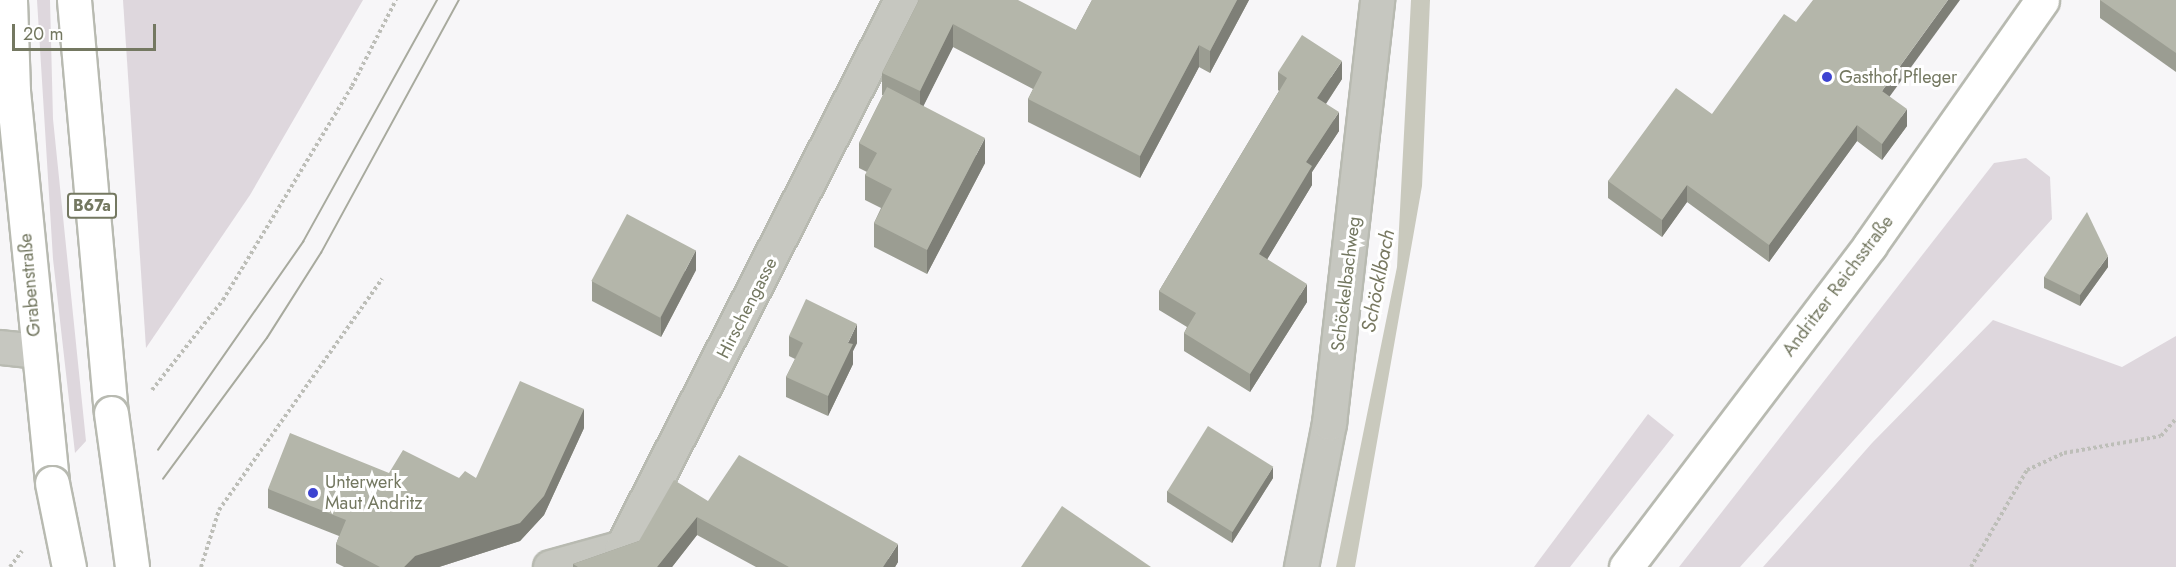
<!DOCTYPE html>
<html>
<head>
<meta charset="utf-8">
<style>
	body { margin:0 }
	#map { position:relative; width:2176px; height:567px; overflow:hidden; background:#f7f6f8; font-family:Jost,sans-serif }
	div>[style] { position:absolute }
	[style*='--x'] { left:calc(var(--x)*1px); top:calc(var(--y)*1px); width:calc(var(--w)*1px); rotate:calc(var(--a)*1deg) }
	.green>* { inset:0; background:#ded7dd }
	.water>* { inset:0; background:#c9c9bd }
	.path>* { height:4px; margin-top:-2px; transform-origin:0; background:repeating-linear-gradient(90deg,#bdbeb8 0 3px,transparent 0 6px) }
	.roads { filter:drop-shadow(2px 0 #b8bab1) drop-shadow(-2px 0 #b8bab1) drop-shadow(0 2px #b8bab1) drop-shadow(0 -2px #b8bab1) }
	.minor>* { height:33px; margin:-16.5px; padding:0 16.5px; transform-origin:16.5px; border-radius:16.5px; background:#c6c7c0 }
	.major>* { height:33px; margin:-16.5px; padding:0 16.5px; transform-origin:16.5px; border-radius:16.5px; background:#fff }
	.tram>* { height:1.5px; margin:-0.75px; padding:0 0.75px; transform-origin:0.75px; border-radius:0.75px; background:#a8aa9e }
	.bridges { filter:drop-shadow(2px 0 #b8bab1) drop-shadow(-2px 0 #b8bab1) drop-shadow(0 2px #b8bab1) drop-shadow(0 -2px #b8bab1) }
	.major-bridge>* { height:33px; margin:-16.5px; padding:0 16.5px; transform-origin:16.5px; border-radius:16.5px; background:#fff }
	.wall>* { inset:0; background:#9b9d92 }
	.shaded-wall>* { inset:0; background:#7e7f77 }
	.building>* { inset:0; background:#b4b6aa; transform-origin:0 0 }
	.dots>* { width:16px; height:16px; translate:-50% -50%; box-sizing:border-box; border:3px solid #fff; border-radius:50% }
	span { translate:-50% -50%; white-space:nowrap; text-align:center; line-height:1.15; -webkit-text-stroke:6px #fff; paint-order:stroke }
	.shield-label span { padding:2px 4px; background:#fff; border:2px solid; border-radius:4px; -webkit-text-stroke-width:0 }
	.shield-label { font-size:16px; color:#747861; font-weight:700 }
	.poi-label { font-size:18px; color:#747861 }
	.left { translate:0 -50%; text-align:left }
	.street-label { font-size:18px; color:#747861 }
	.water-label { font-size:20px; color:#787860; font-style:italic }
	.scale { position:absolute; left:12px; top:24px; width:144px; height:27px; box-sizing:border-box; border:3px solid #747861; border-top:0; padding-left:8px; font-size:18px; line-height:21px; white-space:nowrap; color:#747861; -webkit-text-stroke:4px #fff; paint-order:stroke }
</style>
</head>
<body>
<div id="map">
	<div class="green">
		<div style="clip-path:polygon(37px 0,50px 0,53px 119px,86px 441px,75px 453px,53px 259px)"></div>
		<div style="clip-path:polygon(123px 0,363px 0,250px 195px,146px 348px)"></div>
		<div style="clip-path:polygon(2026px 158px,2050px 177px,2052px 219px,1740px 567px,1679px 567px,1994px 163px)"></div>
		<div style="clip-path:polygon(1993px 320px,2122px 367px,2176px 336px,2176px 567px,1763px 567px,1872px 443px)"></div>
		<div style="clip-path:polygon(1648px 414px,1674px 435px,1570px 567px,1534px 567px)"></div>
	</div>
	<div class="water">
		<div style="clip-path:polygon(1411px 0,1430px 0,1422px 186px,1355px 567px,1336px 567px,1397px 267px)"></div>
	</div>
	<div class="path">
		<div style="--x:152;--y:390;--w:115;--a:-51.7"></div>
		<div style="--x:223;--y:300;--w:250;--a:-58.9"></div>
		<div style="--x:352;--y:86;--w:97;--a:-62.9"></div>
		<div style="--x:10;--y:567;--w:20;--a:-53"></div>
		<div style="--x:201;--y:567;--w:60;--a:-72.5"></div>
		<div style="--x:219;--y:510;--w:283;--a:-54.8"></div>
		<div style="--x:1971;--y:567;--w:112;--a:-60"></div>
		<div style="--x:2027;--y:470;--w:41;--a:-24.7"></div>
		<div style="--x:2064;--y:453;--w:98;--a:-9.9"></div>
		<div style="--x:2161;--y:436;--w:23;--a:-49"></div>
	</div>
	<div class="roads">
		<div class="minor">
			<div style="--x:0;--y:347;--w:36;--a:6"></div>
			<div style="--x:550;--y:567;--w:75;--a:-15.5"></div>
			<div style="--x:622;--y:547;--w:614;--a:-62.98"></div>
			<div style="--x:1301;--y:567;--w:147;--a:-79"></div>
			<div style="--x:1329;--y:423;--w:426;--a:-83.5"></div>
		</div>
		<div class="major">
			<div style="--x:10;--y:0;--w:91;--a:88.1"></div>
			<div style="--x:13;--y:91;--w:394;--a:84.3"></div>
			<div style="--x:74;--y:0;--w:415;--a:84.9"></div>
			<div style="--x:1626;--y:567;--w:404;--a:-52.8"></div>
			<div style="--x:1870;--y:245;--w:299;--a:-54.9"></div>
		</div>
	</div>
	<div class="tram">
		<div style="--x:158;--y:450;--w:254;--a:-55.1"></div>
		<div style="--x:303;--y:242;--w:277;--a:-61"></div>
		<div style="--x:163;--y:479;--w:175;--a:-53.6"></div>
		<div style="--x:267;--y:338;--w:101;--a:-57.6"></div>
		<div style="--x:321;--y:253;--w:288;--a:-61.4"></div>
	</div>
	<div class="bridges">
		<div class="major-bridge">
			<div style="--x:111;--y:413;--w:155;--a:82.2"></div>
			<div style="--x:52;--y:483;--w:86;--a:78.6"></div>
		</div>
	</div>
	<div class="wall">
		<div style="clip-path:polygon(919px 0,1076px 30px,1092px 0,1249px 0,1210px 73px,1199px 67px,1140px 178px,1028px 122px,1028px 99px,1033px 89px,953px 47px,923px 106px,985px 163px,927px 274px,874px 247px,874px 223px,881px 208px,865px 200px,865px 175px,867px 172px,859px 168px,859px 143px,883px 95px,882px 95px,882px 73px)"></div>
		<div style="clip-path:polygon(2100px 0,2176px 0,2176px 72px,2100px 18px)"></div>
		<div style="clip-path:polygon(1278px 72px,1342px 79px,1326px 104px,1339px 131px,1312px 172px,1312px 185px,1267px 259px,1307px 302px,1250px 392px,1184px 351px,1184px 333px,1187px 327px,1159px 310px,1159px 291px,1279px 91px,1278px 90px)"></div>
		<div style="clip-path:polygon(1890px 97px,1907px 126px,1882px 160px,1857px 141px,1769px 262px,1687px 202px,1662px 237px,1608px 198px,1608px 181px,1712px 114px)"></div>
		<div style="clip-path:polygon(2108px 267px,2080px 306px,2044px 288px,2044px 277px)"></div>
		<div style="clip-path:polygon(696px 270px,661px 337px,592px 301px,592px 281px)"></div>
		<div style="clip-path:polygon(789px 336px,857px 343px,853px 351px,853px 364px,828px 416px,786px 397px,786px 377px,795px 359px,789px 356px)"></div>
		<div style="clip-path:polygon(584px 428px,544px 515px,520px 541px,439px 567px,344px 567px,336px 563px,336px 544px,339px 536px,268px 508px,268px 489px,389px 473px,459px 478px,476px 478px)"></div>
		<div style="clip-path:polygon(1273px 478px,1232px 543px,1167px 502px,1167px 491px)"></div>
		<div style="clip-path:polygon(708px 501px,898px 562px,895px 567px,756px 567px,697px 535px,672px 567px,573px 567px,573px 564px,639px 541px)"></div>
	</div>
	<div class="shaded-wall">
		<div style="clip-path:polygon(1237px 0,1249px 0,1210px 73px,1210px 51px)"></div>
		<div style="clip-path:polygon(1948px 0,1960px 0,1882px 107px,1882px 91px)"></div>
		<div style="clip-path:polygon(953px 24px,953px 47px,920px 113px,920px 91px)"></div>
		<div style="clip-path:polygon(1199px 45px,1199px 67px,1140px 178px,1140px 156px)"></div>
		<div style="clip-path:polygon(1342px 61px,1342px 79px,1317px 117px,1317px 98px)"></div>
		<div style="clip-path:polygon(1907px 109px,1907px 126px,1882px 160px,1882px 144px)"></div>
		<div style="clip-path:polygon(1339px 112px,1339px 131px,1312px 172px,1312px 185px,1259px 273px,1259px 254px,1306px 162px)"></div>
		<div style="clip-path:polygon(1857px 125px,1857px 141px,1769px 262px,1769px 245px)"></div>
		<div style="clip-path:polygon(985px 138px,985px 163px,927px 274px,927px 250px)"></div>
		<div style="clip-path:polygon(1687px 185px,1687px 202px,1662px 237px,1662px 220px)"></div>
		<div style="clip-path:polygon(696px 250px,696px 270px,661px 337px,661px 317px)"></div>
		<div style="clip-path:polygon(2108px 256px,2108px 267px,2080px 306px,2080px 295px)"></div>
		<div style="clip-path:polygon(1307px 284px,1307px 302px,1250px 392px,1250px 374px)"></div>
		<div style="clip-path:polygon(857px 324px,857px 343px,853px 351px,853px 364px,828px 416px,828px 396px,848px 343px)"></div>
		<div style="clip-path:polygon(584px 409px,584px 428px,544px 515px,520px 541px,439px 567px,404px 567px,415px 556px)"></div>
		<div style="clip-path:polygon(1273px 467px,1273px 478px,1232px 543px,1232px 532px)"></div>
		<div style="clip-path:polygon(697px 517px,697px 535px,672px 567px,657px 567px)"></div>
		<div style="clip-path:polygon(898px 544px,898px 562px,895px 567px,883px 567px)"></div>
	</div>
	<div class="building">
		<div style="clip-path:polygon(919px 0,1018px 0,1076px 30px,1092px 0,1237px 0,1210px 51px,1199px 45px,1140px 156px,1028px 99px,1042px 72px,953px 24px,920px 91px,882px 73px)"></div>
		<div style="clip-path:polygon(1813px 0,1948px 0,1882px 91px,1907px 109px,1882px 144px,1857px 125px,1769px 245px,1687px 185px,1662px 220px,1608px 181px,1676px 88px,1712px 114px,1784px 14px,1796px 22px)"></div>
		<div style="clip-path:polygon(2100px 0,2176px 0,2176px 53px)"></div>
		<div style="clip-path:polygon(1302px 35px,1342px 61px,1317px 98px,1339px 112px,1306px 162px,1312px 166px,1259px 254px,1307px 284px,1250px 374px,1184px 333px,1196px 313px,1159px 291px,1287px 78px,1278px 72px)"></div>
		<div style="clip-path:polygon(887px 87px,985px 138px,927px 250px,874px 223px,892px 189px,865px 175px,877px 153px,859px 143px)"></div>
		<div style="clip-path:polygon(2087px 212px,2108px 256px,2080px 295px,2044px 277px)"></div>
		<div style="left:627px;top:214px;width:78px;height:76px;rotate:28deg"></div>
		<div style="clip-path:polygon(806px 299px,857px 324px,848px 343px,853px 344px,828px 396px,786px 377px,803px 343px,789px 336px)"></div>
		<div style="clip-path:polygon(520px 381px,584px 409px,544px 496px,520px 523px,415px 556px,404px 567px,380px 567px,336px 544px,346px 520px,268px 489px,290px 433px,389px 473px,403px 450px,459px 478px,465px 471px,476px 478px)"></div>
		<div style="left:1208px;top:426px;width:77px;height:77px;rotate:32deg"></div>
		<div style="clip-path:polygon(739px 455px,898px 544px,883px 567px,789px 567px,697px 517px,657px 567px,578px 567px,573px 564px,639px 541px,674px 480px,708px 501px)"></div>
		<div style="clip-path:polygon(1062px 506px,1151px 567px,1021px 567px)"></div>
	</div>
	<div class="dots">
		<div style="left:1827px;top:77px;background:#3d43d1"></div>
		<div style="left:313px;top:493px;background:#3d43d1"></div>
	</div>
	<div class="shield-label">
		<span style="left:92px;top:206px">B67a</span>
	</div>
	<div class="poi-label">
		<span class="left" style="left:1839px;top:77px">Gasthof Pfleger</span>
		<span class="left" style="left:325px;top:493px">Unterwerk<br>Maut Andritz</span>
	</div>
	<div class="street-label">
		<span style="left:1346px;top:284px;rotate:-83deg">Schöckelbachweg</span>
		<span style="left:30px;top:285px;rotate:-95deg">Grabenstraße</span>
		<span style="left:1838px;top:286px;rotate:-53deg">Andritzer Reichsstraße</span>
		<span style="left:747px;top:308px;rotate:-63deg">Hirschengasse</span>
	</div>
	<div class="water-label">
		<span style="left:1378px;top:281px;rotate:-79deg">Schöcklbach</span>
	</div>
	<div class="scale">20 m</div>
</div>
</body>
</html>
